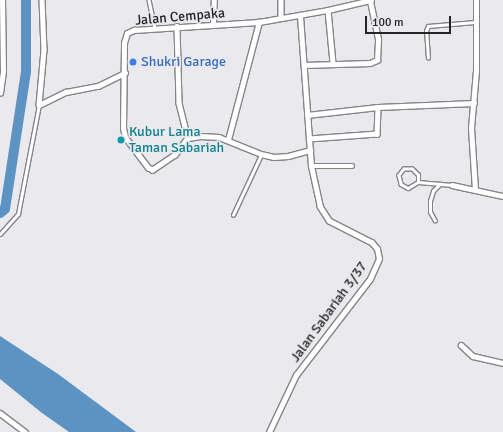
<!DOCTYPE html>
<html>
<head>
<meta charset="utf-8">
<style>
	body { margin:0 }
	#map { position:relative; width:503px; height:432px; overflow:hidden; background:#eae9ed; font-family:Signika,sans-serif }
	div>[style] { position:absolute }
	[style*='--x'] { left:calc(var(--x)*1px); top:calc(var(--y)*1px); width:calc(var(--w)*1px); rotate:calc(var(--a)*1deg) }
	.water>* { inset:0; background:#5d93c3 }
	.river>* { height:10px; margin:-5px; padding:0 5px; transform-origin:5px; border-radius:5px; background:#5d93c3 }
	.roads { filter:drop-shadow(1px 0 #858487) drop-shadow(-1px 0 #858487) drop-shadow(0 1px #858487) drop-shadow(0 -1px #858487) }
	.lane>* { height:2.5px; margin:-1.25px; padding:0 1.25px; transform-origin:1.25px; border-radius:1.25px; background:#fff }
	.street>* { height:4.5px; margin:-2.25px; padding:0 2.25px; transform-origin:2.25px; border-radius:2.25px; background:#fff }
	.dots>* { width:11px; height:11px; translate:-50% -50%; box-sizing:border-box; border:2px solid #eae9ed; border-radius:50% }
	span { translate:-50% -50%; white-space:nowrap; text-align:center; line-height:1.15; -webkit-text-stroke:3.5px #eae9ed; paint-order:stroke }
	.street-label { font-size:14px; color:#242425 }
	.shop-label { font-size:14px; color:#366cbe }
	.left { translate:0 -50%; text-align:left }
	.culture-label { font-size:14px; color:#0d838f }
	.scale { position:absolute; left:365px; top:16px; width:86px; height:18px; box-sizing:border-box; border:2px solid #242425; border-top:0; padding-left:5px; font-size:12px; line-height:14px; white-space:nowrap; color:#242425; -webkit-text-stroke:3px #eae9ed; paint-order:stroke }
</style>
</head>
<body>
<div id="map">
	<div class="water">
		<div style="clip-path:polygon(0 336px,58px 374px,136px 432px,69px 432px,42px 413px,0 379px)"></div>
	</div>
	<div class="river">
		<div style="--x:0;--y:213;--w:6;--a:-39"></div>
		<div style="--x:5;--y:209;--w:140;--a:-81.3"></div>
		<div style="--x:26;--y:71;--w:71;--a:-90"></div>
	</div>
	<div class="roads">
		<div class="lane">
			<div style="--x:149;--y:0;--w:29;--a:78"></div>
			<div style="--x:428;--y:58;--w:27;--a:-94"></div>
			<div style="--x:426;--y:31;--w:5;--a:-68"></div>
			<div style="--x:428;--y:26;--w:47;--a:-4.9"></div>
			<div style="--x:418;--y:182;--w:7;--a:-90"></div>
			<div style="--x:418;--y:175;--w:8;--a:-135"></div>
			<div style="--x:412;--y:169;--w:8;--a:180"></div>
			<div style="--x:404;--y:169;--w:8;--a:130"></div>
			<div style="--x:399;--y:175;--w:9;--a:77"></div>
			<div style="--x:401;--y:184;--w:8;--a:30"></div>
			<div style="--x:408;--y:188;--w:12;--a:-31"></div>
			<div style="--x:418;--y:182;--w:34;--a:5"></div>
			<div style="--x:233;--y:215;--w:66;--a:-65"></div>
			<div style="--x:435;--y:221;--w:10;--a:-119"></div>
			<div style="--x:430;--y:212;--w:11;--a:-90"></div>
			<div style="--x:430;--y:201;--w:10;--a:-73"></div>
			<div style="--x:433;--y:191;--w:10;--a:-45"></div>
			<div style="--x:0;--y:234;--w:27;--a:-48"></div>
			<div style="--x:18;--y:214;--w:111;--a:-79.1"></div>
		</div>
		<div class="street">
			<div style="--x:42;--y:0;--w:50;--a:87.7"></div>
			<div style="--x:44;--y:50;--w:55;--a:95.2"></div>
			<div style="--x:39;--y:105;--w:30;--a:-26"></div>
			<div style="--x:66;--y:92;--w:33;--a:-11"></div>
			<div style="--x:98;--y:86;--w:30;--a:-26"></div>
			<div style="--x:281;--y:0;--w:18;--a:90"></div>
			<div style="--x:328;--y:10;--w:53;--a:84.6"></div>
			<div style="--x:213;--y:24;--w:24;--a:-88"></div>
			<div style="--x:177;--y:26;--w:77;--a:88.5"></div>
			<div style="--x:179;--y:103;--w:36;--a:76"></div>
			<div style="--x:304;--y:65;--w:66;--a:-1.7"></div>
			<div style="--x:370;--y:63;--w:8;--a:-23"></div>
			<div style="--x:377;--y:60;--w:21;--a:-87"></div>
			<div style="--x:378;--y:39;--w:40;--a:-102"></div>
			<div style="--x:0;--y:93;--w:22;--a:-82"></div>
			<div style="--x:3;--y:71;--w:71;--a:-90.8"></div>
			<div style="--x:378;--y:107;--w:96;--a:-2.4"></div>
			<div style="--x:307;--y:115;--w:71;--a:-6.4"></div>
			<div style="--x:378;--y:107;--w:27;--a:92"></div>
			<div style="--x:377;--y:134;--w:68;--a:175.8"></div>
			<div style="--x:188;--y:138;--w:21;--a:127"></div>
			<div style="--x:175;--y:155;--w:27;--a:146"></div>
			<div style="--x:153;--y:170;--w:5;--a:-158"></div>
			<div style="--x:148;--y:168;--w:39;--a:-127"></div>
			<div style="--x:125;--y:137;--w:9;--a:-103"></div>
			<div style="--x:123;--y:128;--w:85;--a:-89.3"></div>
			<div style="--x:124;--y:43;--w:10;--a:-73"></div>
			<div style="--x:127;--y:33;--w:8;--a:-23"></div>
			<div style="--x:134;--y:30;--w:125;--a:-3.7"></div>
			<div style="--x:259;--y:22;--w:70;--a:-9.9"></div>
			<div style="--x:328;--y:10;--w:44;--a:-13.1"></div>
			<div style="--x:188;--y:138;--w:12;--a:-9"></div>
			<div style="--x:200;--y:136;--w:19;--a:3"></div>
			<div style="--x:219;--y:137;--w:45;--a:22"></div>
			<div style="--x:261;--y:154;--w:13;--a:13"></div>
			<div style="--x:274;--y:157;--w:14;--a:-4"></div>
			<div style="--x:288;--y:156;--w:23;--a:-15"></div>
			<div style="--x:228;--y:140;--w:122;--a:-75.3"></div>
			<div style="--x:311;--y:166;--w:41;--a:0"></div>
			<div style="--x:452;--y:185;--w:52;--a:12.2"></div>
			<div style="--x:475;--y:190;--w:62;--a:-93.7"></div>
			<div style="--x:471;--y:128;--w:57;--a:-85"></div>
			<div style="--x:476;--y:71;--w:71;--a:-90"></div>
			<div style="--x:461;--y:345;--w:16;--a:43"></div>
			<div style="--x:473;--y:356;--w:31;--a:13"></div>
			<div style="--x:0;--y:413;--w:31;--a:37"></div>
			<div style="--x:269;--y:432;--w:63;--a:-64.7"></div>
			<div style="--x:296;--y:375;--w:121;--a:-52.4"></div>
			<div style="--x:370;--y:279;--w:22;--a:-66"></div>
			<div style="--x:379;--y:259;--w:10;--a:-101"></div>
			<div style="--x:377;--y:249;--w:8;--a:-130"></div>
			<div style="--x:372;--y:243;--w:48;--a:-152.9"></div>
			<div style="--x:329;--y:221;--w:17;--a:-123"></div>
			<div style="--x:320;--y:207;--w:42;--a:-102.4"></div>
			<div style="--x:311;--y:166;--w:151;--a:-94.2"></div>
		</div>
	</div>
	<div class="dots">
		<div style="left:133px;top:62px;background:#3f7fe0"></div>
		<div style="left:121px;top:140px;background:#0f9aa8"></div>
	</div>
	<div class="street-label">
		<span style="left:180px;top:17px;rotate:-5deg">Jalan Cempaka</span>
		<span style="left:329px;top:312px;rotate:-54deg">Jalan Sabariah 3/37</span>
	</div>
	<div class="shop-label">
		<span class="left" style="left:141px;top:62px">Shukri Garage</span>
	</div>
	<div class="culture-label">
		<span class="left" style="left:129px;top:140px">Kubur Lama<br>Taman Sabariah</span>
	</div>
	<div class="scale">100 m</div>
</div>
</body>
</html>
